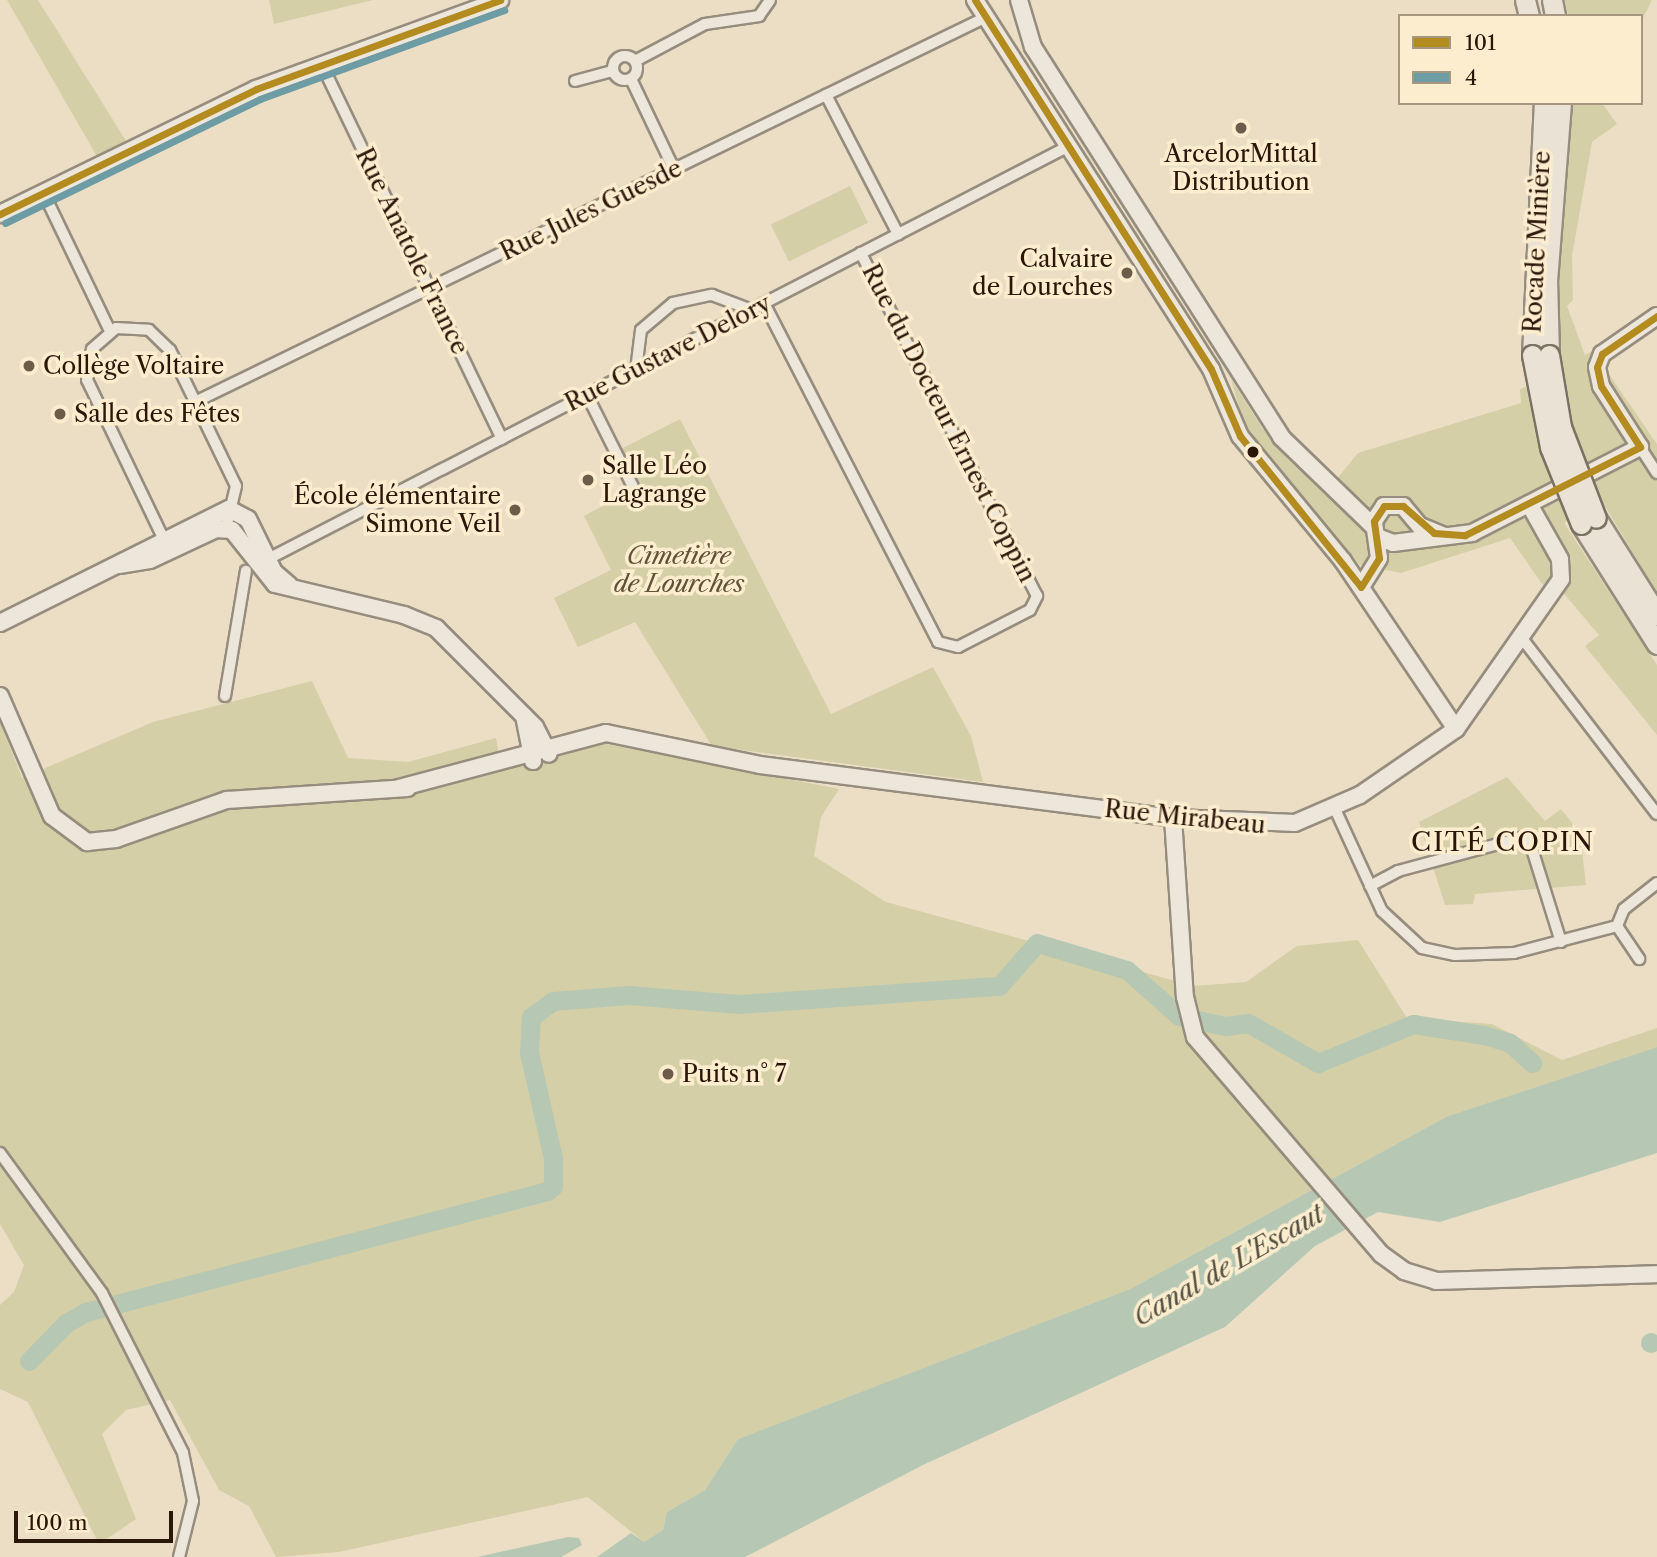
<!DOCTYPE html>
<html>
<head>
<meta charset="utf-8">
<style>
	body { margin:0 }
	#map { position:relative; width:1657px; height:1557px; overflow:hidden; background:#ebdec5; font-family:"Libre Caslon Text",serif }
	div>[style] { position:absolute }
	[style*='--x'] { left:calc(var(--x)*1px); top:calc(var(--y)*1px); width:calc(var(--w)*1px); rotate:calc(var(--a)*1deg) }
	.green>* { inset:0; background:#d4cfa6; transform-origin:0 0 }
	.water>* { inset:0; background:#b6c8b3 }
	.round { border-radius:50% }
	.river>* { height:19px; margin:-9.5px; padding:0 9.5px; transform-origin:9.5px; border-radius:9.5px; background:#b6c8b3 }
	.roads { filter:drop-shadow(2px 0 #968d7e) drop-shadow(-2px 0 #968d7e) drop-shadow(0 2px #968d7e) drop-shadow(0 -2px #968d7e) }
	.street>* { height:10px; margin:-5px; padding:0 5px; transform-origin:5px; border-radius:5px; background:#ede6da }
	.street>.ring { margin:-5px; padding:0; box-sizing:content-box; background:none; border:10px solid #ede6da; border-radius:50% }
	.secondary>* { height:16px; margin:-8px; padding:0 8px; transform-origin:8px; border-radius:8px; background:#ede6da }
	.highway>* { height:19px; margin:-9.5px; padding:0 9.5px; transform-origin:9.5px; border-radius:9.5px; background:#eae2d4 }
	.bridges { filter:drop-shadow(2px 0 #7b7264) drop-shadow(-2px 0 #7b7264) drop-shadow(0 2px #7b7264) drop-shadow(0 -2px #7b7264) }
	.highway-bridge>* { height:19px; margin:-9.5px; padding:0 9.5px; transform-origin:9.5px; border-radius:9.5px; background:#eae2d4 }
	.bus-1>* { height:7px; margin:-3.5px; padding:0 3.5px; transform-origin:3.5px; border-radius:3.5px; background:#b48b1e }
	.bus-2>* { height:7px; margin:-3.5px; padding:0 3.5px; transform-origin:3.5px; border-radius:3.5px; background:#6e9ca4 }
	.dots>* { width:19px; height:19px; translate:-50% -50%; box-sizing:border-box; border:4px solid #fcedcf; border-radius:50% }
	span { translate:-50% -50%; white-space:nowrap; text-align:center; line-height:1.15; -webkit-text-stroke:7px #fcedcf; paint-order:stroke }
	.poi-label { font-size:24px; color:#2b160a }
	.right { translate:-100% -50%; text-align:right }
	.left { translate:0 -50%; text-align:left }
	.street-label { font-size:24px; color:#2b160a }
	.park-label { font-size:24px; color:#605338; font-style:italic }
	.neighbourhood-label { font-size:26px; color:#2b160a; letter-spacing:2px }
	.water-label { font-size:26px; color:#545142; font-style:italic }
	.legend { position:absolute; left:1398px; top:14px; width:245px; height:91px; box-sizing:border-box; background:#fcedcf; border:2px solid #a89780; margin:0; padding:9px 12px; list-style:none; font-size:21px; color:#2b160a }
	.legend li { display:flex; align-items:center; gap:14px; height:35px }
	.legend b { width:35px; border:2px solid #a89780 }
	.scale { position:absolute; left:14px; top:1511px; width:159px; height:32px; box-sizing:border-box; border:4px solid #2b160a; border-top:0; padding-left:9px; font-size:21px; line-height:24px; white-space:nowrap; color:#2b160a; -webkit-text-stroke:5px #fcedcf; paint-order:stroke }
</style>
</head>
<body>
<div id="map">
	<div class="green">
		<div style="clip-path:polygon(7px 0,38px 0,128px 144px,99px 160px)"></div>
		<div style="clip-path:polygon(269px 0,373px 0,274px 24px)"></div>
		<div style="clip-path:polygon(1565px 0,1652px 0,1641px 22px,1641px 16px,1568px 16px)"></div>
		<div style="clip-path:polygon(1573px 103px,1602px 103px,1617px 124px,1592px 142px,1572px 256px,1573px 300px,1567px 306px,1585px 355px,1593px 351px,1657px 444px,1657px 593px,1602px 501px,1564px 523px,1657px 665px,1657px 735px,1585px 646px,1599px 635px,1554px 582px,1547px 591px,1510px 538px,1401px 573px,1360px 565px,1244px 425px,1231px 379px,1262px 428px,1325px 493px,1358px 453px,1521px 403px,1520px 389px,1563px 374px,1556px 291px)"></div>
		<div style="left:850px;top:186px;width:41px;height:88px;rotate:64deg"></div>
		<div style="clip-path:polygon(680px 419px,831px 714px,933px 667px,971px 736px,983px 782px,712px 746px,635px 622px,578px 647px,554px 598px,611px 570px,584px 516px,639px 487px,621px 449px)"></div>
		<div style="clip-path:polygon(312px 681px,348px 758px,408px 762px,496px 738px,499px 754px,570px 737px,839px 789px,821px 817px,814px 856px,886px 902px,1194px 986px,1246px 982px,1297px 946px,1358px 940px,1407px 1018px,1492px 1024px,1562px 1060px,1657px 1028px,1657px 1047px,1448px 1116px,1130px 1289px,738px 1439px,705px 1490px,667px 1512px,663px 1530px,644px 1542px,588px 1497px,339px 1552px,276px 1557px,249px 1506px,219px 1490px,170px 1400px,126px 1410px,102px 1434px,136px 1519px,99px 1544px,28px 1402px,0 1389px,0 1305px,14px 1292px,24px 1265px,0 1224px,0 722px,22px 778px,153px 722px)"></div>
		<div style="clip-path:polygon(1507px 777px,1545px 821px,1561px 809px,1580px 833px,1586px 885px,1475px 894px,1473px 904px,1445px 905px,1419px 822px)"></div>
	</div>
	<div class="water">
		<div style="clip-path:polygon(1657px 1047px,1657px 1153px,1440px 1222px,1378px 1212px,1315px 1246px,1225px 1327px,923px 1465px,745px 1557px,597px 1557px,631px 1533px,644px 1542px,663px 1530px,667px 1512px,705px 1490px,738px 1439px,1130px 1289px,1448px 1116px)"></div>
		<div class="round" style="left:1641px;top:1333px;width:20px;height:20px"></div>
		<div style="clip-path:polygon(568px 1537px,579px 1538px,582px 1545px,561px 1557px,477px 1557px)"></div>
	</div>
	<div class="river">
		<div style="--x:29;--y:1361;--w:53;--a:-45.8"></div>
		<div style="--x:66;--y:1323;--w:23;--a:-29"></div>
		<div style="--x:86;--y:1312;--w:477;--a:-14.7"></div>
		<div style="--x:547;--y:1191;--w:8;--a:-40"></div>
		<div style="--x:553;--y:1186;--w:28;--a:-90"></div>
		<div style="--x:553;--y:1158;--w:109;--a:-102.8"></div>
		<div style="--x:529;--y:1052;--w:35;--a:-87"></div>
		<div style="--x:531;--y:1017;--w:27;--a:-36"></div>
		<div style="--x:553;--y:1001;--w:76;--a:-4.5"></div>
		<div style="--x:629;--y:995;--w:110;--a:4.7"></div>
		<div style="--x:739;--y:1004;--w:261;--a:-4"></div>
		<div style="--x:999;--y:986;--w:57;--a:-48.5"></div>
		<div style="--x:1037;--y:943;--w:94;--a:16.7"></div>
		<div style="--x:1127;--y:970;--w:69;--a:41.5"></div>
		<div style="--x:1179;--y:1016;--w:47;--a:12.3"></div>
		<div style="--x:1225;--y:1026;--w:23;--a:-7"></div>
		<div style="--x:1248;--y:1023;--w:81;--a:29.7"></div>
		<div style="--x:1318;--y:1063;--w:103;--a:-22.3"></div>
		<div style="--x:1413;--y:1024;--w:72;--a:8.8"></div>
		<div style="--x:1484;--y:1035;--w:27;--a:17"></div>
		<div style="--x:1510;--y:1043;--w:30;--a:42"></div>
	</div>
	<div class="roads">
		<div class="street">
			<div class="ring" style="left:613px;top:56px;width:14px;height:14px"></div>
			<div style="--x:635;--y:61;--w:79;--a:-27.9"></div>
			<div style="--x:705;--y:24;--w:55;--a:-8.4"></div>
			<div style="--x:759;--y:16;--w:19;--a:-55"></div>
			<div style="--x:321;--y:63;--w:417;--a:64.3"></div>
			<div style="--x:631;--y:79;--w:100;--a:64.5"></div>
			<div style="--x:575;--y:81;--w:39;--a:-15"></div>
			<div style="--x:826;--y:95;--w:157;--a:62.6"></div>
			<div style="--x:45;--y:196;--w:150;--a:64.3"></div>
			<div style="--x:764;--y:303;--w:381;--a:62.8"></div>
			<div style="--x:938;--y:642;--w:21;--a:14"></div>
			<div style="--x:958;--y:647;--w:81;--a:-27.2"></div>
			<div style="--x:1030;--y:610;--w:16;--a:-63"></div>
			<div style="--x:1037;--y:596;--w:386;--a:-117.2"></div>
			<div style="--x:636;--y:370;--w:40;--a:-82.9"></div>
			<div style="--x:641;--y:330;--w:42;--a:-40.2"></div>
			<div style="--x:673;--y:303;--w:40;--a:-12"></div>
			<div style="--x:712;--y:295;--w:43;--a:20.6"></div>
			<div style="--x:587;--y:395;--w:103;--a:63.4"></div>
			<div style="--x:195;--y:402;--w:880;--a:-25.95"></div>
			<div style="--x:1640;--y:447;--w:31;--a:57"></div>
			<div style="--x:167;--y:546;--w:184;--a:-115.7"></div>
			<div style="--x:87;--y:380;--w:31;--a:-81"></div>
			<div style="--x:92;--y:349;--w:32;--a:-41"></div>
			<div style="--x:116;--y:328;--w:33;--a:3"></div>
			<div style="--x:149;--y:330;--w:29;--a:44"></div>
			<div style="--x:170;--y:350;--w:151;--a:64.1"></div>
			<div style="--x:236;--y:486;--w:43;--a:103.4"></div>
			<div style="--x:268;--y:559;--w:899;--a:-27.28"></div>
			<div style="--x:1521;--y:637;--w:223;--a:52.5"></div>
			<div style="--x:225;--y:696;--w:127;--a:-80.5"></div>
			<div style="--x:1335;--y:809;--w:112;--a:65.3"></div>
			<div style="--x:1382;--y:911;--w:54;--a:42.8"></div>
			<div style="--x:1422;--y:948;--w:34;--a:12"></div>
			<div style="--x:1455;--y:955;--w:59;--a:-1.9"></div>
			<div style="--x:1514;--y:953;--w:106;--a:-14.7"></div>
			<div style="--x:1617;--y:926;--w:40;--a:56"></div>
			<div style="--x:1370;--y:886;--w:32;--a:-28"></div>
			<div style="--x:1398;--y:871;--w:135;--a:-15.1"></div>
			<div style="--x:1528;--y:836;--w:111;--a:72.7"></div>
			<div style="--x:1617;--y:926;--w:18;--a:-68"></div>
			<div style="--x:1624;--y:909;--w:42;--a:-38.2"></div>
			<div style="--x:0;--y:1153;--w:173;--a:53.9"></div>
			<div style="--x:102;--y:1293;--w:179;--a:63.1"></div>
			<div style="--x:183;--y:1453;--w:49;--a:78.2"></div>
			<div style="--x:193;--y:1501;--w:58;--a:104"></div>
		</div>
		<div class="secondary">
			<div style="--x:975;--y:0;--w:438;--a:57.4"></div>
			<div style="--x:1211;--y:369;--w:73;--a:66.6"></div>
			<div style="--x:1240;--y:436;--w:162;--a:50.5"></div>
			<div style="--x:1343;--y:561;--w:202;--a:56.1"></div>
			<div style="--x:1019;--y:0;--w:49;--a:73.4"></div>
			<div style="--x:1033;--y:47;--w:462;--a:57.5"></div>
			<div style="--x:1281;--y:437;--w:129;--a:44.1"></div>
			<div style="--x:0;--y:214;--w:285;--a:-26"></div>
			<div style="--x:256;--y:89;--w:260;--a:-20"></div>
			<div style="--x:1380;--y:538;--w:14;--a:21"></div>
			<div style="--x:1393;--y:543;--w:80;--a:-7.2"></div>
			<div style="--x:1472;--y:533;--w:189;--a:-27.1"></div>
			<div style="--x:1640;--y:447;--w:72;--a:-122.6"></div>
			<div style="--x:1601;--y:386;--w:19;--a:-102"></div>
			<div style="--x:1597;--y:367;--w:14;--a:-69"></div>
			<div style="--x:1602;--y:354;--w:67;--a:-34.6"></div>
			<div style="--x:119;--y:565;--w:31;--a:-9"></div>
			<div style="--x:150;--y:560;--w:73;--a:-25.2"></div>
			<div style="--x:216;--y:529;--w:16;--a:4"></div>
			<div style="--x:232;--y:530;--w:69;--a:51.5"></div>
			<div style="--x:275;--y:584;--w:133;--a:13.5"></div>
			<div style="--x:404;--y:615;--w:35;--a:22"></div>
			<div style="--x:436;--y:628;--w:140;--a:45"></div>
			<div style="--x:535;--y:727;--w:30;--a:63"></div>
			<div style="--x:1361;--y:587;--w:34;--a:-58"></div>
			<div style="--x:1379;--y:558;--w:37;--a:-98"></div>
			<div style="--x:1374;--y:521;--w:18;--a:-56"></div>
			<div style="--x:1384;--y:506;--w:19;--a:0"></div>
			<div style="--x:1403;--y:506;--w:26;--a:50"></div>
			<div style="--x:1420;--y:526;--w:27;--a:22"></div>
			<div style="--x:0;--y:623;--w:256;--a:-26.5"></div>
			<div style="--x:229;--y:509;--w:21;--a:28"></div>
			<div style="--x:248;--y:519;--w:59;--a:63.9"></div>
			<div style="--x:274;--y:572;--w:20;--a:41"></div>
			<div style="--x:0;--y:696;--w:131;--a:66.6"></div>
			<div style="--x:52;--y:816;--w:44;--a:36.6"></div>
			<div style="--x:87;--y:842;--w:29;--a:-6"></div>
			<div style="--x:116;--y:839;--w:118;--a:-19.4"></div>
			<div style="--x:227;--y:800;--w:181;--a:-3.8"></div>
			<div style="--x:524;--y:716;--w:46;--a:78.7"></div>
			<div style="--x:399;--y:788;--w:214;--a:-14.9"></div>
			<div style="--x:606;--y:733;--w:157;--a:11.7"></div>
			<div style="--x:760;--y:765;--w:416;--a:7.3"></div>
			<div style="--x:1173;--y:818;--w:122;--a:2.3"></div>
			<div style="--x:1295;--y:823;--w:71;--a:-23.3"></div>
			<div style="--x:1360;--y:795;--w:116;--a:-34.5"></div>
			<div style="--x:1456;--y:729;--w:183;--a:-55"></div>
			<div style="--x:1561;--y:579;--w:20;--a:-93"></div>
			<div style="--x:1560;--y:559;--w:63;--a:-119.4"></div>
			<div style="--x:1173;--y:818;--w:179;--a:86.2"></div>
			<div style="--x:1185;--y:997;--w:41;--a:76"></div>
			<div style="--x:1195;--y:1037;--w:286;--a:49.4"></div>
			<div style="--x:1381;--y:1254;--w:29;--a:36"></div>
			<div style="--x:1404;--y:1271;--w:34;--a:17"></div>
			<div style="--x:1436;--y:1281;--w:221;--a:-1.8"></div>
		</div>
		<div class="highway">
			<div style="--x:1525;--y:0;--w:16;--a:76"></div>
			<div style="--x:1552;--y:0;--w:16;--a:79"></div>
			<div style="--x:1532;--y:355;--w:252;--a:-87.3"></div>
			<div style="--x:1549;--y:355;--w:74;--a:-91.5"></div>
			<div style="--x:1547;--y:281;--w:179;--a:-85.5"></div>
			<div style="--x:1596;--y:518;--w:115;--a:57.8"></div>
			<div style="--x:1581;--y:524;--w:142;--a:57.7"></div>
		</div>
	</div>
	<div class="bridges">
		<div class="highway-bridge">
			<div style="--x:1532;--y:355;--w:94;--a:78.9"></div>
			<div style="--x:1550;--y:447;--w:83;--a:68.1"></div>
			<div style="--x:1549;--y:355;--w:73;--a:80.5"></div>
			<div style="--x:1561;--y:427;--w:97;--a:69"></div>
		</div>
	</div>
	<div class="bus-1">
		<div style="--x:975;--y:0;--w:438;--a:57.4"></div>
		<div style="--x:1211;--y:369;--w:73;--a:66.6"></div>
		<div style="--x:1240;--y:436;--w:193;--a:51.3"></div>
		<div style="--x:0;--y:214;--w:285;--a:-26"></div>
		<div style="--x:256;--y:89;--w:260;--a:-20"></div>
		<div style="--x:1640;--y:447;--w:72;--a:-122.6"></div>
		<div style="--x:1601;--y:386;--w:19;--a:-102"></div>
		<div style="--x:1597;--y:367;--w:14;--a:-69"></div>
		<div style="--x:1602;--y:354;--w:67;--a:-34.6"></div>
		<div style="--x:1361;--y:587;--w:34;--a:-58"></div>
		<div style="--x:1379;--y:558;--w:37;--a:-98"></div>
		<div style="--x:1374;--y:521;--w:18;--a:-56"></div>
		<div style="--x:1384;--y:506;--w:19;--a:0"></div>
		<div style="--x:1403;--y:506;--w:41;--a:41.1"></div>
		<div style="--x:1434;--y:533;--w:31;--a:4"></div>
		<div style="--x:1465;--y:535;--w:196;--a:-26.7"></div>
	</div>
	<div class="bus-2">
		<div style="--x:5;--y:223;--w:284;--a:-25.9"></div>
		<div style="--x:260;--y:99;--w:260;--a:-20"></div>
	</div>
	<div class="dots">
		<div style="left:1241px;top:128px;background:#6e5c4b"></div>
		<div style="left:1127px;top:273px;background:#6e5c4b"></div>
		<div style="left:29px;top:366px;background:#6e5c4b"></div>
		<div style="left:60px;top:414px;background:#6e5c4b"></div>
		<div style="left:1253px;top:452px;background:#2b160a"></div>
		<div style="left:588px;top:480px;background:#6e5c4b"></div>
		<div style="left:515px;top:510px;background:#6e5c4b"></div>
		<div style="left:668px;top:1074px;background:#6e5c4b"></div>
	</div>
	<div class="poi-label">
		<span style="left:1241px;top:168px">ArcelorMittal<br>Distribution</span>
		<span class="right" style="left:1113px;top:273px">Calvaire<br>de Lourches</span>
		<span class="left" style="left:43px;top:366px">Collège Voltaire</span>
		<span class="left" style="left:74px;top:414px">Salle des Fêtes</span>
		<span class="left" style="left:602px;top:480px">Salle Léo<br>Lagrange</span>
		<span class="right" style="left:501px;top:510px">École élémentaire<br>Simone Veil</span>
		<span class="left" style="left:682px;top:1074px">Puits n° 7</span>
	</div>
	<div class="street-label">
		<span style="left:591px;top:210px;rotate:-26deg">Rue Jules Guesde</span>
		<span style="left:1537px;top:242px;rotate:-87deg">Rocade Minière</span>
		<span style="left:412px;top:251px;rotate:64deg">Rue Anatole France</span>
		<span style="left:668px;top:353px;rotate:-27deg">Rue Gustave Delory</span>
		<span style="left:949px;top:423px;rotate:63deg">Rue du Docteur Ernest Coppin</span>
		<span style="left:1185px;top:817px;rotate:6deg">Rue Mirabeau</span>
	</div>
	<div class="park-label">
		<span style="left:679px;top:570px">Cimetière<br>de Lourches</span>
	</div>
	<div class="neighbourhood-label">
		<span style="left:1503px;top:843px">CITÉ COPIN</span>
	</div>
	<div class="water-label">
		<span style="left:1229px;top:1266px;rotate:-30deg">Canal de L'Escaut</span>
	</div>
	<ul class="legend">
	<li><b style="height:9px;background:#b48b1e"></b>101</li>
	<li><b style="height:9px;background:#6e9ca4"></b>4</li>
	</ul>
	<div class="scale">100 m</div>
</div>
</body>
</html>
